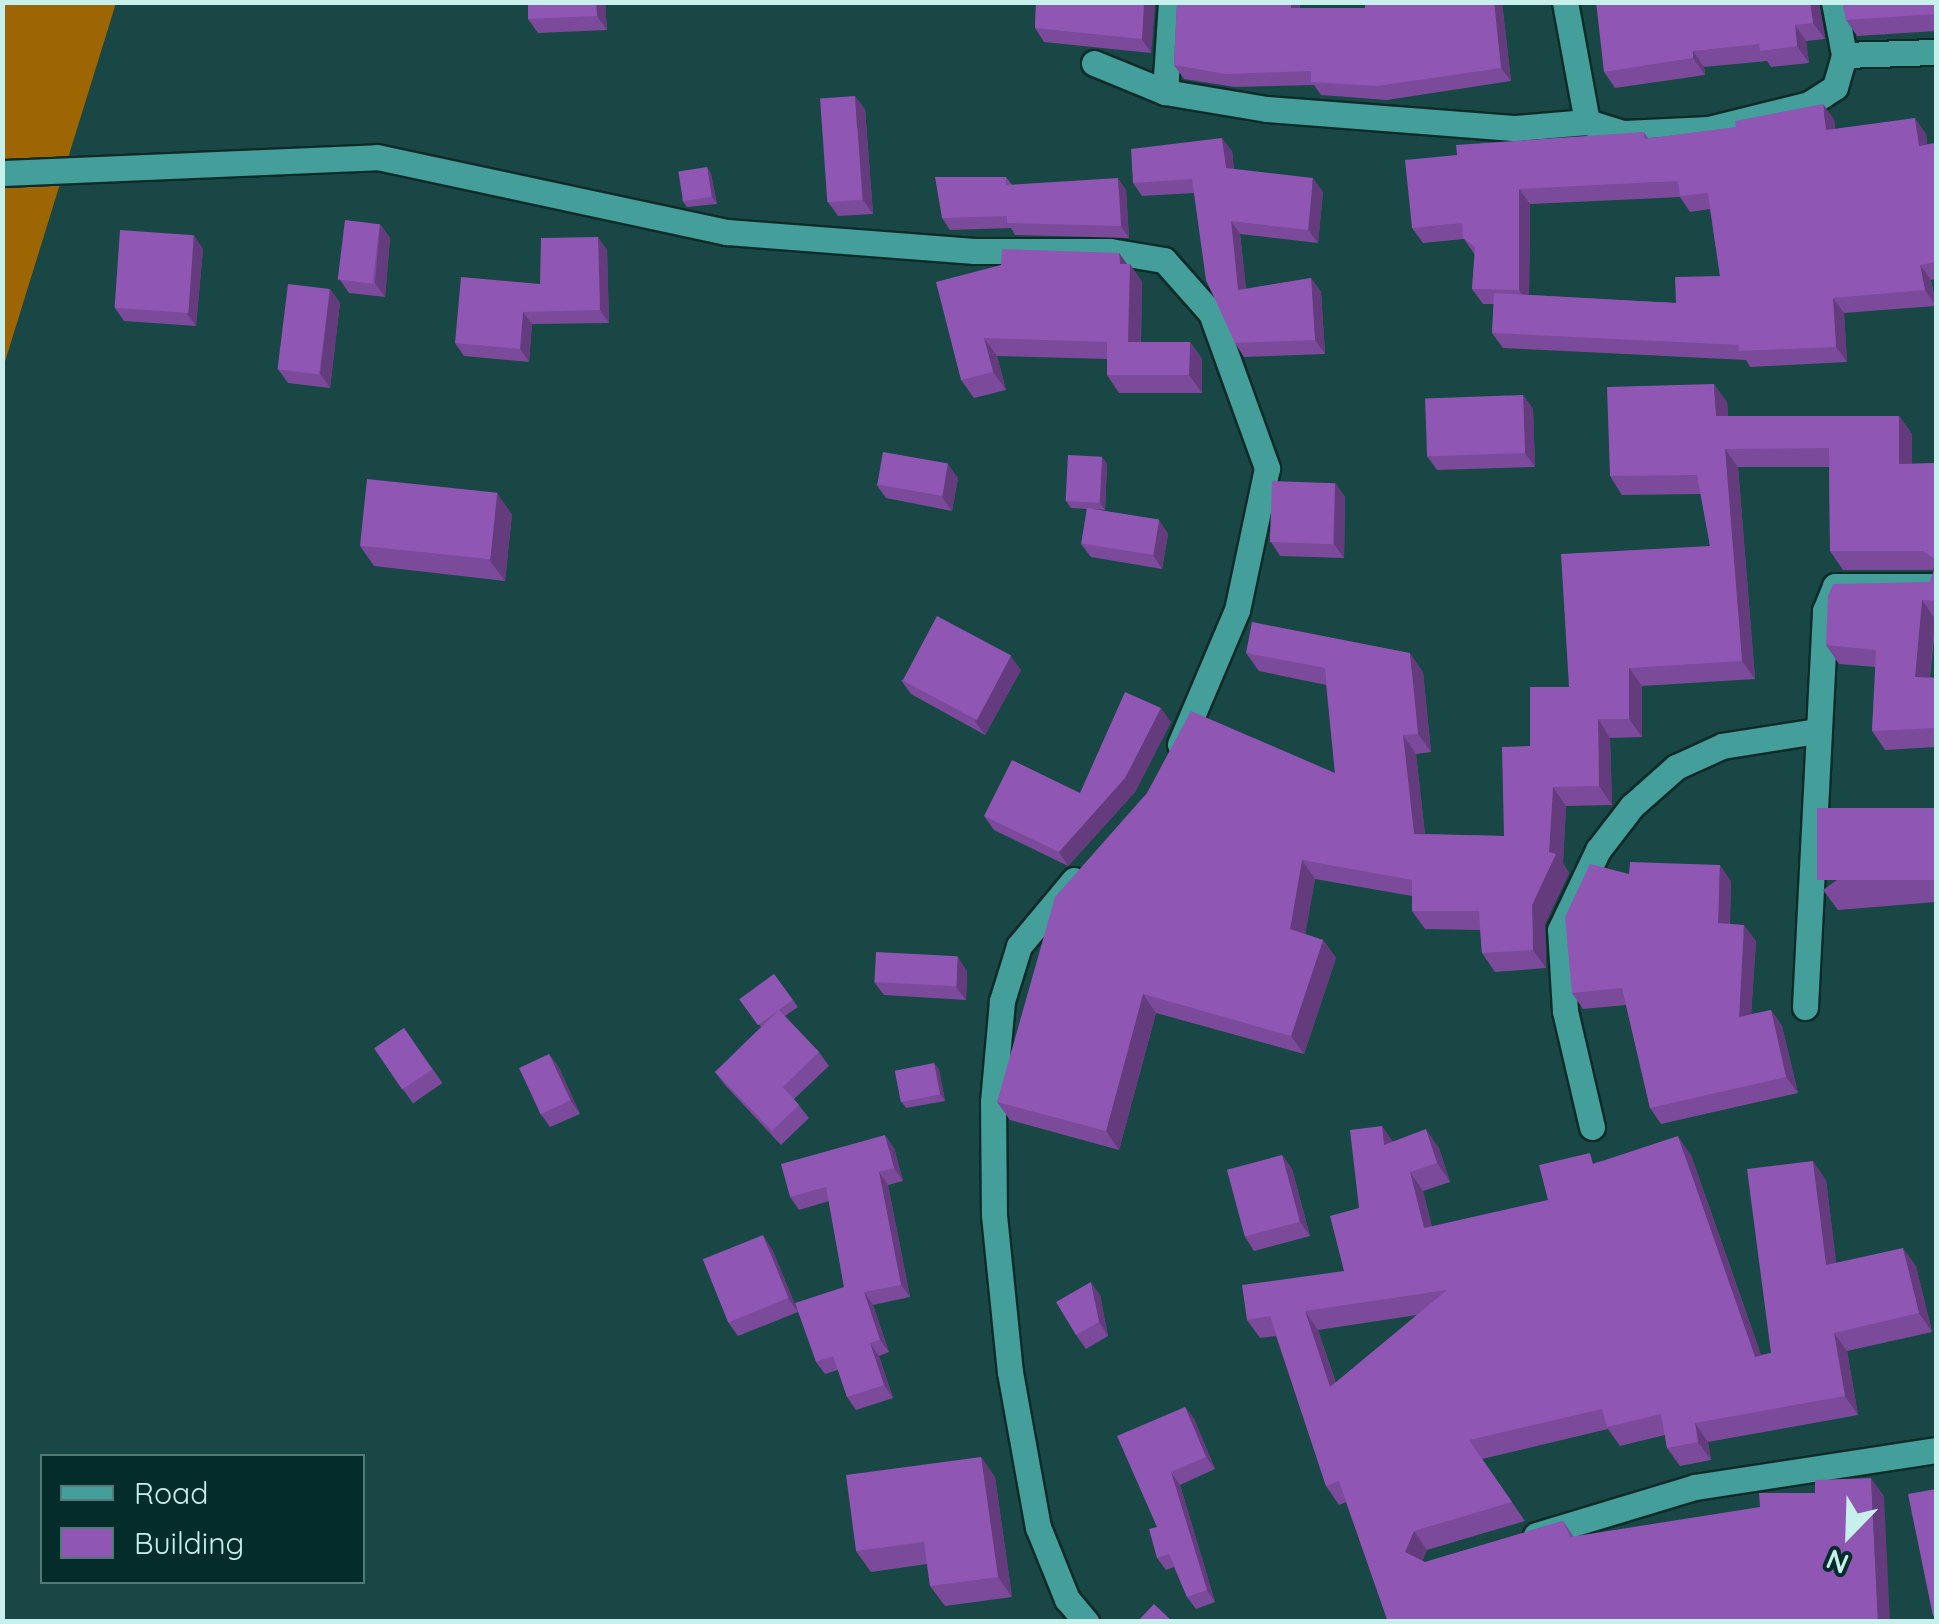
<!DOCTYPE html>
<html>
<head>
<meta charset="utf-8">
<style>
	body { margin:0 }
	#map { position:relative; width:1939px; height:1624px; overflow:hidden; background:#184745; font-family:Quicksand,sans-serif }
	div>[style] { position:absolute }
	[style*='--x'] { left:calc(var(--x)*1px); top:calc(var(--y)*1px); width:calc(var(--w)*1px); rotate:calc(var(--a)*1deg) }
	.forest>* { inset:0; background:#9e6503 }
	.roads { filter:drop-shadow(2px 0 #0f2b29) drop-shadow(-2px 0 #0f2b29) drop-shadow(0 2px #0f2b29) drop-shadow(0 -2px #0f2b29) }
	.minor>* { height:25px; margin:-12.5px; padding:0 12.5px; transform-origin:12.5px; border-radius:12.5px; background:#449e99 }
	.wall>* { inset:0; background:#7b4a9a; transform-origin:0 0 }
	.shaded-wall>* { inset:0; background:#643c7d }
	.building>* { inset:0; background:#8f56b3; transform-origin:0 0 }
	span { translate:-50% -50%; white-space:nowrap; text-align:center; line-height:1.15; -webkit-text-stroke:8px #042c2a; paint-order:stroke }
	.frame { position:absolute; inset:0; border:5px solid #c7f0ed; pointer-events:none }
	.legend { position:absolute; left:40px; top:1454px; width:325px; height:130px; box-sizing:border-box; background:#042c2a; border:2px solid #527a78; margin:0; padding:12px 18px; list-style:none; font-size:30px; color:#c7f0ed }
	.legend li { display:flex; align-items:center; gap:20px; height:50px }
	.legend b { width:50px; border:2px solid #527a78 }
	.north { position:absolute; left:1799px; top:1484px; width:100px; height:100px; -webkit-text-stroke:8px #042c2a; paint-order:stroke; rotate:203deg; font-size:28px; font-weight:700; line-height:40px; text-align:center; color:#c7f0ed }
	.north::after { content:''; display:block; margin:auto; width:35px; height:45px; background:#c7f0ed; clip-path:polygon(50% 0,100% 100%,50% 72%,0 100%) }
</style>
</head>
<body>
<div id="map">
	<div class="forest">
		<div style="clip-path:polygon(3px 3px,116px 3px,3px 368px)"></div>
	</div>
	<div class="roads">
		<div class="minor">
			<div style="--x:1565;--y:2;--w:122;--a:79.6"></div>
			<div style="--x:1844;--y:55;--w:92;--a:-1.9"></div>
			<div style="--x:1094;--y:63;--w:77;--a:22.2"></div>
			<div style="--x:1165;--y:92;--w:103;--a:9.5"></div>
			<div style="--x:1267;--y:109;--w:250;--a:4.4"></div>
			<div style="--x:1516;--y:128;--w:71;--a:-4.8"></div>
			<div style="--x:1587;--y:122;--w:39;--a:17"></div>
			<div style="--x:1624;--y:133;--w:85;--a:-2.7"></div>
			<div style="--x:1709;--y:129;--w:103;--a:-14"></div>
			<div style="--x:1809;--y:104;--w:31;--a:-33"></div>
			<div style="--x:1835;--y:87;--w:33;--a:-74"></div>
			<div style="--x:1844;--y:55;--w:54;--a:-100.7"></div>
			<div style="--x:1165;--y:92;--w:90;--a:-86.2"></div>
			<div style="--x:2;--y:173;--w:375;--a:-2.4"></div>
			<div style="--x:377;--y:157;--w:358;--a:12.1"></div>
			<div style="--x:727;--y:232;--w:248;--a:4.4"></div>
			<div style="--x:974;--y:251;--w:136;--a:0"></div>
			<div style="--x:1110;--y:251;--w:55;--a:9.5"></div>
			<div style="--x:1164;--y:260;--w:71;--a:48.4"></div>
			<div style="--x:1211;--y:313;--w:165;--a:70.1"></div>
			<div style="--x:1267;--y:468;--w:145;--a:101.9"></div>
			<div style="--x:1237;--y:610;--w:146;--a:113"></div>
			<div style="--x:1074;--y:880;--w:86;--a:129.8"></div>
			<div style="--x:1019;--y:946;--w:58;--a:107.2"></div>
			<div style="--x:1002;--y:1001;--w:101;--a:95.1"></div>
			<div style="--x:993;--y:1102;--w:113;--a:89.5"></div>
			<div style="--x:994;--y:1215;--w:158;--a:84.2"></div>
			<div style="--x:1010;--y:1372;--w:158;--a:79.8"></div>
			<div style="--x:1038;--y:1527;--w:78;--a:68.1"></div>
			<div style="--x:1067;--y:1599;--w:30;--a:50"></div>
			<div style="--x:1805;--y:1007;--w:397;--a:-87.1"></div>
			<div style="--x:1825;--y:611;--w:27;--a:-68"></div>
			<div style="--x:1835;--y:586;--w:101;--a:0"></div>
			<div style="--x:1592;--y:1127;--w:119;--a:-103.1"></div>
			<div style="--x:1565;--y:1011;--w:81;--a:-93.5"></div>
			<div style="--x:1560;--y:930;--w:89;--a:-64.6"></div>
			<div style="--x:1598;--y:850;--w:56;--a:-52.3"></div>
			<div style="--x:1632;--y:806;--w:59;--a:-41.6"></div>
			<div style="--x:1676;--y:767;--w:51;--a:-24.5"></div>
			<div style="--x:1722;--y:746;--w:96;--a:-9"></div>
			<div style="--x:1536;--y:1535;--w:166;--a:-16.8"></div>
			<div style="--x:1695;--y:1487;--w:244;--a:-8.7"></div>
		</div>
	</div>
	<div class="wall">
		<div style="clip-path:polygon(605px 2px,607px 30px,538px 33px,528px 19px)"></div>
		<div style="clip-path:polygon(1036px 2px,1155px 2px,1151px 53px,1044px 42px,1035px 28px)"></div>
		<div style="clip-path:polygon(1177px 2px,1299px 2px,1300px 8px,1365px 8px,1502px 2px,1511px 81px,1387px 100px,1321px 95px,1314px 85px,1235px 87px,1184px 79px,1174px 65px)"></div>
		<div style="clip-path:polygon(1819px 2px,1825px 39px,1806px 41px,1809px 63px,1771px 67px,1767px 61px,1704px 67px,1705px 75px,1615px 88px,1604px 72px)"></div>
		<div style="clip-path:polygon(1936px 2px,1936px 31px,1857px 36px,1846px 20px)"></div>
		<div style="clip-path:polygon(865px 109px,873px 214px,838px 216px,828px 202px)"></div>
		<div style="clip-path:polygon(evenodd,1834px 119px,1835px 129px,1926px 134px,1927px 144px,1936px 143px,1936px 279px,1931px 280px,1936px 306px,1844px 313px,1847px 362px,1750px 367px,1746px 360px,1503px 348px,1492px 333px,1494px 304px,1483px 304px,1472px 289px,1475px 255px,1464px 239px,1423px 243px,1412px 228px,1457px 155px,1644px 132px,1648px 138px,1834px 119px,1680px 197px,1690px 212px,1710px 209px,1720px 276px,1676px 303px,1529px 295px,1530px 204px,1680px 197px)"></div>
		<div style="clip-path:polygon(1232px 151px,1234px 169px,1323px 192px,1318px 243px,1240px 234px,1246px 289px,1311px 278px,1321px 292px,1325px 354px,1244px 357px,1235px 343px,1194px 193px,1142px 196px,1133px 183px)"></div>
		<div style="clip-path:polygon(707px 167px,711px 174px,717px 204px,687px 207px,682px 200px)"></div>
		<div style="clip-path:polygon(1006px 177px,1012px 185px,1126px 190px,1129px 238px,1015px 235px,1011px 228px,950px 230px,942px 218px)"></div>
		<div style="clip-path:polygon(380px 224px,390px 238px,385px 297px,349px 293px,340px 280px)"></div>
		<div style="clip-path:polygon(598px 237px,607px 250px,609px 323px,532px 324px,529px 362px,464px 356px,455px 343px,540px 284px)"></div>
		<div style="clip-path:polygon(203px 249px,196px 326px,124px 321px,115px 308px)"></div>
		<div style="clip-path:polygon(1119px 253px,1127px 264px,1130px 264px,1142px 282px,1141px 342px,1190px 342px,1202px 359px,1202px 393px,1119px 393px,1107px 375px,1107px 359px,997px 356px,1006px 390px,974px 398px,961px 380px,1001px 265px)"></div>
		<div style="clip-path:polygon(330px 289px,340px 303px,330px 388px,288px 383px,278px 369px)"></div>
		<div style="clip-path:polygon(1523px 395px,1533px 409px,1535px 467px,1437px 470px,1427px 456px)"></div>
		<div style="clip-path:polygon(1727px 402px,1728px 416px,1899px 416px,1912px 434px,1912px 464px,1936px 463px,1936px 619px,1930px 677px,1936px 678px,1936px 747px,1885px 750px,1872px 731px,1876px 667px,1839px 664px,1826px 645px,1930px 582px,1934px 570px,1843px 570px,1830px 551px,1829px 467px,1738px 467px,1755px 679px,1642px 686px,1642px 737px,1610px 738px,1612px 805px,1566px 806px,1563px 863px,1569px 873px,1545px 924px,1546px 968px,1495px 972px,1482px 953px,1480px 930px,1425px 929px,1412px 911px,1412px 896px,1315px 879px,1305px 934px,1323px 940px,1336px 958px,1304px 1054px,1156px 1013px,1119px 1150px,1010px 1120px,997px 1102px,1335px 773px,1326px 685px,1259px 671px,1246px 653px,1423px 672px,1431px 752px,1416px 754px,1425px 834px,1504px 836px,1530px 746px,1569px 687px,1710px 546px,1701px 494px,1622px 495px,1610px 476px)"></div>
		<div style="clip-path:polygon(1102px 457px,1107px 464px,1105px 510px,1089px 509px,1159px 520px,1168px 534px,1162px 569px,1091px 557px,1081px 544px,1087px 509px,1071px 508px,1066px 501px)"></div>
		<div style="clip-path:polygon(958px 478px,952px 511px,886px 498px,876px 484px)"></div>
		<div style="clip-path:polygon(1335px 483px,1345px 497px,1344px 558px,1280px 556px,1271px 542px)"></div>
		<div style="clip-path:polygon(512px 514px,505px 581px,374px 566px,360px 546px)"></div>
		<div style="clip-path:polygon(1021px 670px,985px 735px,911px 694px,901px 680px)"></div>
		<div style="clip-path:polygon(1171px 722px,1135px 792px,1068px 866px,994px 830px,984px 816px,1080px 793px)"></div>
		<div style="clip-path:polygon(1936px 808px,1936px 902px,1838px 910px,1823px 890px)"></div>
		<div style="clip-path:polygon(1731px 881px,1730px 924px,1756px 941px,1751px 1014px,1771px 1010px,1782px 1026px,1798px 1093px,1661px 1124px,1650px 1108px,1626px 1005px,1583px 1009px,1572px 993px)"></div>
		<div style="clip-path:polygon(967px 971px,966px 1000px,884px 995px,874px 982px)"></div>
		<div style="clip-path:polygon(774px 974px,798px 1007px,785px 1016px,819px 1052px,829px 1066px,794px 1099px,809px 1118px,781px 1145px,725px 1085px,715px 1072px,761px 1027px,740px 1000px)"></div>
		<div style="left:404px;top:1028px;width:67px;height:36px;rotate:55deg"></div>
		<div style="clip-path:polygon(549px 1054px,559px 1068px,580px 1114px,550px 1127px,540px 1113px)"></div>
		<div style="clip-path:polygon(934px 1063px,939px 1070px,945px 1101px,906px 1108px,901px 1101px)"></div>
		<div style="clip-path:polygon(evenodd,1382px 1126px,1392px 1141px,1439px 1148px,1450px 1182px,1423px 1191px,1432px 1227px,1548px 1200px,1597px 1162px,1691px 1155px,1761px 1355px,1771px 1353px,1826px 1180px,1836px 1263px,1916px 1266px,1932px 1332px,1847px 1351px,1858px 1415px,1708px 1442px,1711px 1460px,1680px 1466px,1667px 1448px,1665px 1435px,1620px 1446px,1608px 1429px,1482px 1459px,1525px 1521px,1427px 1550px,1422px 1561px,1425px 1562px,1563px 1521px,1574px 1537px,1884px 1496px,1388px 1622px,1346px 1502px,1339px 1505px,1326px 1486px,1276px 1336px,1260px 1338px,1247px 1320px,1344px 1271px,1382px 1126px,1417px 1315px,1336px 1383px,1318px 1330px,1417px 1315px)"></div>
		<div style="clip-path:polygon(894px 1148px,903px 1181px,888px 1185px,910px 1297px,873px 1305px,889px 1352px,879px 1356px,893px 1398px,856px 1410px,847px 1397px,838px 1370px,825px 1374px,816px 1362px,844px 1287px,829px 1201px,799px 1210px,790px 1197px)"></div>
		<div style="clip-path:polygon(1282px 1155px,1292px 1169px,1310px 1236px,1254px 1251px,1245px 1237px)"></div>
		<div style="clip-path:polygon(772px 1249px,798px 1312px,738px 1336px,728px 1322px)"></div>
		<div style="clip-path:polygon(1100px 1295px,1108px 1336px,1086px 1349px,1076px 1335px)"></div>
		<div style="clip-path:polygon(1185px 1407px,1194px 1419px,1215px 1469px,1180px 1485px,1215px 1602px,1196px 1609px,1187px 1597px,1174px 1567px,1166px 1570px,1157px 1558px,1157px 1527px)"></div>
		<div style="clip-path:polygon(981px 1457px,995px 1477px,1012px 1597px,945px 1606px,930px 1586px,927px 1564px,871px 1572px,856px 1551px)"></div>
	</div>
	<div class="shaded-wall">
		<div style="clip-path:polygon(596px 2px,605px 2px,607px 30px,597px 16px)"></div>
		<div style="clip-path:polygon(1144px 2px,1155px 2px,1151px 53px,1142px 39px)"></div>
		<div style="clip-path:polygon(1291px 2px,1299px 2px,1301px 21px,1291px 8px)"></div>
		<div style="clip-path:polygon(1494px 2px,1502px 2px,1511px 81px,1501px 68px)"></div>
		<div style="clip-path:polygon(1810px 2px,1819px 2px,1825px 39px,1813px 23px)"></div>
		<div style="clip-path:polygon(1795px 25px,1806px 41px,1809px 63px,1797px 46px)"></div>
		<div style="clip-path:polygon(1693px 51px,1704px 67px,1705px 75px,1693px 58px)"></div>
		<div style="clip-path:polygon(855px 96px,865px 109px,873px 214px,863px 200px)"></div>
		<div style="clip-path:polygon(1823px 104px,1834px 119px,1837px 145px,1826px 130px)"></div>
		<div style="clip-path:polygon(1915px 118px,1926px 134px,1929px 161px,1919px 146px)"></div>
		<div style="clip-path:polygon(1222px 138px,1232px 151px,1235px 182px,1226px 168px)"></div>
		<div style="clip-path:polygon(707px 167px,711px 174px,717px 204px,712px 197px)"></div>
		<div style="clip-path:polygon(1118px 178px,1126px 190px,1129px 238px,1121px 226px)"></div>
		<div style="clip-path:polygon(1313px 178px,1323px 192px,1318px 243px,1308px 230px)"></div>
		<div style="clip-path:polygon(1519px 189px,1530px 204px,1529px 305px,1519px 290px)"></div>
		<div style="clip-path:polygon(1231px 221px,1240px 234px,1248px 304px,1238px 290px)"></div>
		<div style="clip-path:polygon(380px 224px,390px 238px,385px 297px,375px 283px)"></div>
		<div style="clip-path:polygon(194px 235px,203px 249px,196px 326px,186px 312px)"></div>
		<div style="clip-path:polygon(598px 237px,607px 250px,609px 323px,600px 310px)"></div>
		<div style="clip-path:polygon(1119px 253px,1130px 268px,1130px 264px,1142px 282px,1140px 360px,1128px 342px)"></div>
		<div style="clip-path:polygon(1920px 265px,1931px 280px,1936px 306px,1925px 290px)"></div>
		<div style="clip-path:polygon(1311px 278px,1321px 292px,1325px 354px,1315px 340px)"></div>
		<div style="clip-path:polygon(330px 289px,340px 303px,330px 388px,320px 374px)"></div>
		<div style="clip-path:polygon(1833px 298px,1844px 313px,1847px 362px,1836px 347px)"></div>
		<div style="clip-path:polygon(523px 312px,532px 324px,529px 362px,520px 349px)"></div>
		<div style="clip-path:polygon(984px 338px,997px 356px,1006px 390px,993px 372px)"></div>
		<div style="clip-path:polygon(1190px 342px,1202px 359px,1202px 393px,1189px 375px)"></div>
		<div style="clip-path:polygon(1714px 384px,1727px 402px,1729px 435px,1716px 416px)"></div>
		<div style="clip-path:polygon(1523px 395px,1533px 409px,1535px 467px,1525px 453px)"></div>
		<div style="clip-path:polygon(1899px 416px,1912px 434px,1912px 482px,1899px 464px)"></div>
		<div style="clip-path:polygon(1725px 449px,1738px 467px,1755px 679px,1742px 661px)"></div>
		<div style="clip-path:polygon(1102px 457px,1107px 464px,1105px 510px,1100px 503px)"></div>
		<div style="clip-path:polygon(948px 464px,958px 478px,952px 511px,942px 497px)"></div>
		<div style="clip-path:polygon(1335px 483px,1345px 497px,1344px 558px,1334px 544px)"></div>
		<div style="clip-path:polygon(497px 493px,512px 514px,505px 581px,490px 561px)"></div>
		<div style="clip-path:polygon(1159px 520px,1168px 534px,1162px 569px,1153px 555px)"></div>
		<div style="clip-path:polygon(1922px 600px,1935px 619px,1928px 695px,1915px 677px)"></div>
		<div style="clip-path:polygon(1410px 653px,1423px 672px,1431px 752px,1418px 734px)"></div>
		<div style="clip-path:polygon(1011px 656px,1021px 670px,985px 735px,975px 721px)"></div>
		<div style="clip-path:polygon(1629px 668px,1642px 686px,1642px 737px,1629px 719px)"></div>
		<div style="clip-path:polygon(1161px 708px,1171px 722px,1135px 792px,1068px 866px,1059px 852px)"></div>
		<div style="clip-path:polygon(1598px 719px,1610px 738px,1612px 805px,1599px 786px)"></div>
		<div style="clip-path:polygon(1403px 735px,1416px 754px,1427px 853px,1414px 834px)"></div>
		<div style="clip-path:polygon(1553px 787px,1566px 806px,1563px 863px,1569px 873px,1545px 924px,1546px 968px,1533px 950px,1532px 905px,1549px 852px)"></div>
		<div style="clip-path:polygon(1302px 860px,1315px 879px,1303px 947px,1290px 929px)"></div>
		<div style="clip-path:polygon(1720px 865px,1731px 881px,1729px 939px,1718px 923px)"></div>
		<div style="clip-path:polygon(1744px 925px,1756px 941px,1750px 1033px,1739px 1017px)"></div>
		<div style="clip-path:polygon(1323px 940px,1336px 958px,1304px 1054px,1291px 1036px)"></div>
		<div style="clip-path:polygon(958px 957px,967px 971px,966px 1000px,956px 987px)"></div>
		<div style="clip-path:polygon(1143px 994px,1156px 1013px,1119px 1150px,1106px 1131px)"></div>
		<div style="clip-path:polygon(1771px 1010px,1782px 1026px,1798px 1093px,1786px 1077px)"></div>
		<div style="clip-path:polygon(549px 1054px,559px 1068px,580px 1114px,570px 1100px)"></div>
		<div style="clip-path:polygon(934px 1063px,939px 1070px,945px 1101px,940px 1094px)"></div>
		<div style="clip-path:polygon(1382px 1126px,1395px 1145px,1384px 1145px)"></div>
		<div style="clip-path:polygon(1426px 1129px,1439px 1148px,1450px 1182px,1437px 1163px)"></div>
		<div style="clip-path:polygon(885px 1135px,894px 1148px,903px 1181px,894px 1168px)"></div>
		<div style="clip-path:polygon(1678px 1136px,1691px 1155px,1768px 1375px,1755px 1357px)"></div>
		<div style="clip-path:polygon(1282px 1155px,1292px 1169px,1310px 1236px,1300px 1222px)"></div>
		<div style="clip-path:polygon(1813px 1161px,1826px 1180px,1839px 1284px,1826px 1265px)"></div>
		<div style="clip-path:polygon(879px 1172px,888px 1185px,910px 1297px,901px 1285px)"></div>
		<div style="clip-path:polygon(1410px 1172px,1423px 1191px,1437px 1247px,1424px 1228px)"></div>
		<div style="clip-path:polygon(763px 1235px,772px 1249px,798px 1312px,788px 1298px)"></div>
		<div style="clip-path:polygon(1903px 1248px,1916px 1266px,1932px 1332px,1919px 1313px)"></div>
		<div style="clip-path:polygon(1091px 1282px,1100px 1295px,1108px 1336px,1099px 1322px)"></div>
		<div style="clip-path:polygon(864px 1292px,873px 1305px,889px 1352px,880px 1340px)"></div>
		<div style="clip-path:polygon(1305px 1311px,1318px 1330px,1343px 1406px,1330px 1387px)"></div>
		<div style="clip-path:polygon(1834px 1333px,1847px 1351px,1858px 1415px,1845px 1396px)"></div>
		<div style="clip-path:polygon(870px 1343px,879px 1356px,893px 1398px,884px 1385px)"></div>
		<div style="clip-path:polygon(1185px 1407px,1194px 1419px,1215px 1469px,1206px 1457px)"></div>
		<div style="clip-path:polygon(1695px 1423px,1708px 1442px,1711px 1460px,1698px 1442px)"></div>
		<div style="clip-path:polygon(981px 1457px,995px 1477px,1012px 1597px,998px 1577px)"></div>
		<div style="clip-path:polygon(1171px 1472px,1180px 1485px,1215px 1602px,1207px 1590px)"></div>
		<div style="clip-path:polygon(1871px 1478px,1884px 1496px,1890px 1622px,1878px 1622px)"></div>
		<div style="clip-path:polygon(1414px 1531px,1427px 1550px,1418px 1571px,1405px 1552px)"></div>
	</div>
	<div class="building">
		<div style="clip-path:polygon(528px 2px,596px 2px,597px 16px,528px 19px)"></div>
		<div style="clip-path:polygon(1036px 2px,1144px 2px,1142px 39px,1035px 28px)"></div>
		<div style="clip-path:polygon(1177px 2px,1291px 2px,1291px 8px,1365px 8px,1365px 2px,1494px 2px,1501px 68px,1377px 86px,1311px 82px,1311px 71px,1226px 74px,1174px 65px)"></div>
		<div style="clip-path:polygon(1596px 2px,1810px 2px,1813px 23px,1795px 25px,1797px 46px,1760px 51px,1759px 44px,1693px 51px,1693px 58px,1604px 72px)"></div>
		<div style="clip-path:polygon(1842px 2px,1936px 2px,1936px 14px,1846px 20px)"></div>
		<div style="left:855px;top:96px;width:104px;height:35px;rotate:86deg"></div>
		<div style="clip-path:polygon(1823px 104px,1826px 130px,1915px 118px,1919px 146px,1936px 143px,1936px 262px,1920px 265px,1925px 290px,1833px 298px,1836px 347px,1739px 351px,1739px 345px,1492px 333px,1494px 293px,1676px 303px,1675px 277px,1720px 276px,1708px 193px,1680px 196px,1678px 181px,1519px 189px,1519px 290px,1472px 289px,1475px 247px,1463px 238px,1462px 223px,1412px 228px,1405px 160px,1457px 155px,1456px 145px,1644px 132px,1644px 139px,1736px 127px,1735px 121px)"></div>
		<div style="clip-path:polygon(1222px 138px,1226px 168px,1313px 178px,1308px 230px,1231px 221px,1238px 290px,1311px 278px,1315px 340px,1235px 343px,1206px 280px,1192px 179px,1133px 183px,1131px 149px)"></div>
		<div style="left:707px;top:167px;width:30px;height:29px;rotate:81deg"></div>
		<div style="clip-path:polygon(935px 177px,1006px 177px,1006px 185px,1118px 178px,1121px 226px,1007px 223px,1007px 216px,942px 218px)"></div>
		<div style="left:345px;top:220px;width:35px;height:60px;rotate:7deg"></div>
		<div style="left:120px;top:230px;width:74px;height:78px;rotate:4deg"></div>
		<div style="clip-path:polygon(598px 237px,600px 310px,523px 312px,520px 349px,455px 343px,461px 277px,540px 284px,541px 238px)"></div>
		<div style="clip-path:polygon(1002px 249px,1119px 253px,1120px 264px,1130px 264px,1128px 342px,1190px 342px,1189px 375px,1107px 375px,1107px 342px,984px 338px,993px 372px,961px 380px,936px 282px,1001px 265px)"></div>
		<div style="left:288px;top:284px;width:42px;height:86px;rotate:7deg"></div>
		<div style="clip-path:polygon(1714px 384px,1716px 416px,1899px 416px,1899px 464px,1936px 463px,1936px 560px,1923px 551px,1830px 551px,1829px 448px,1725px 449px,1742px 661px,1629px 668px,1629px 719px,1598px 719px,1599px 786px,1553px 787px,1549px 852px,1556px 854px,1532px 905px,1533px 950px,1482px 953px,1479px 911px,1412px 911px,1412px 880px,1302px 860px,1290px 929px,1323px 940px,1291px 1036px,1143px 994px,1106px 1131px,997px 1102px,1055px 897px,1147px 793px,1191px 711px,1335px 773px,1325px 668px,1246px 653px,1252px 622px,1410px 653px,1418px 734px,1403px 735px,1414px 834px,1504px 836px,1502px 747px,1530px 746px,1530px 687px,1569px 687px,1561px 554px,1710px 546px,1697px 475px,1610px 476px,1607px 387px)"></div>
		<div style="left:1523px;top:395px;width:58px;height:98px;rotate:88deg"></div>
		<div style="left:883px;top:452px;width:66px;height:33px;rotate:10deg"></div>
		<div style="left:1068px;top:455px;width:34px;height:46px;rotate:3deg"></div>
		<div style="left:367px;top:479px;width:131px;height:67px;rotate:6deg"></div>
		<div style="left:1272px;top:481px;width:63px;height:61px;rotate:2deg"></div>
		<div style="left:1087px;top:508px;width:73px;height:36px;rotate:9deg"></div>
		<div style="clip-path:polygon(1936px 563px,1936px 601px,1922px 600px,1915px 677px,1936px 678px,1936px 728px,1872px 731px,1876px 650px,1826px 645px,1828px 596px,1833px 584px,1930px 582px)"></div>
		<div style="left:937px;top:616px;width:84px;height:73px;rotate:28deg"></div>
		<div style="clip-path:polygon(1125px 692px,1161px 708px,1125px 778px,1059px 852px,984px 816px,1012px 760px,1080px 793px)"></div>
		<div style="left:1936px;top:808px;width:72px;height:119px;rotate:90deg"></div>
		<div style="clip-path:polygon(1630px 862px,1720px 865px,1718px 923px,1744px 925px,1739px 1017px,1771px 1010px,1786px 1077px,1650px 1108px,1622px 988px,1572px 993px,1565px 917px,1590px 864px,1629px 874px)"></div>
		<div style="left:876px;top:952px;width:82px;height:30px;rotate:3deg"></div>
		<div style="left:774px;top:974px;width:32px;height:43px;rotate:54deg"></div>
		<div style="clip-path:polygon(779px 1010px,819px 1052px,783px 1087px,799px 1105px,772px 1131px,715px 1072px)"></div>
		<div style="left:404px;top:1028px;width:50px;height:36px;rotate:56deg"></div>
		<div style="left:549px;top:1054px;width:51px;height:33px;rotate:65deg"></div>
		<div style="left:934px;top:1063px;width:32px;height:40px;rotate:79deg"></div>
		<div style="clip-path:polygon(evenodd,1382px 1126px,1384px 1145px,1426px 1129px,1437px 1163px,1410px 1172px,1424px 1228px,1548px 1200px,1539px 1165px,1590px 1153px,1593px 1164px,1678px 1136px,1755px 1357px,1771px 1353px,1747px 1169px,1813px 1161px,1826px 1265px,1903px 1248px,1919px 1313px,1834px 1333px,1845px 1396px,1695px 1423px,1698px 1442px,1667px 1448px,1661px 1414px,1607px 1427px,1602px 1409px,1469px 1440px,1512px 1502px,1414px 1531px,1405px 1552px,1425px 1562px,1563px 1521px,1570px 1537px,1760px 1507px,1759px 1493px,1815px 1493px,1815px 1480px,1871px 1478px,1878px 1622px,1388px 1622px,1339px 1481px,1326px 1486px,1270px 1316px,1247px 1320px,1242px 1285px,1344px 1271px,1330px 1216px,1359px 1208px,1350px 1130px,1382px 1126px,1447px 1290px,1330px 1387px,1305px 1311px,1447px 1290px)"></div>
		<div style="clip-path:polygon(885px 1135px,894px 1168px,879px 1172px,901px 1285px,864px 1292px,880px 1340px,870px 1343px,884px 1385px,847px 1397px,833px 1356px,816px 1362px,795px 1303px,844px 1287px,826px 1187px,790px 1197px,781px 1164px)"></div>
		<div style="left:1282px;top:1155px;width:69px;height:57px;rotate:75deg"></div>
		<div style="left:763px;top:1235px;width:68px;height:65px;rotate:68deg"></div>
		<div style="clip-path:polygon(1091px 1282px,1099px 1322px,1076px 1335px,1056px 1302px)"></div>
		<div style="clip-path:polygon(1185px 1407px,1206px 1457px,1171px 1472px,1207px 1590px,1187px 1597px,1169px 1554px,1157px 1558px,1149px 1529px,1157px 1527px,1117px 1436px)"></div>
		<div style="clip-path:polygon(981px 1457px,998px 1577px,930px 1586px,924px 1542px,856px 1551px,846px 1475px)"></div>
		<div style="clip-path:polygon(1936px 1489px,1936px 1615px,1933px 1616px,1908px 1494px)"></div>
		<div style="clip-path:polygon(1154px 1604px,1173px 1622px,1137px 1622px)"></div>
	</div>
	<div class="frame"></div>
	<ul class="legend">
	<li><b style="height:12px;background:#449e99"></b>Road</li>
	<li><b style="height:28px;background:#8f56b3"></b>Building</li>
	</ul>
	<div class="north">N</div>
</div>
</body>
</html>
